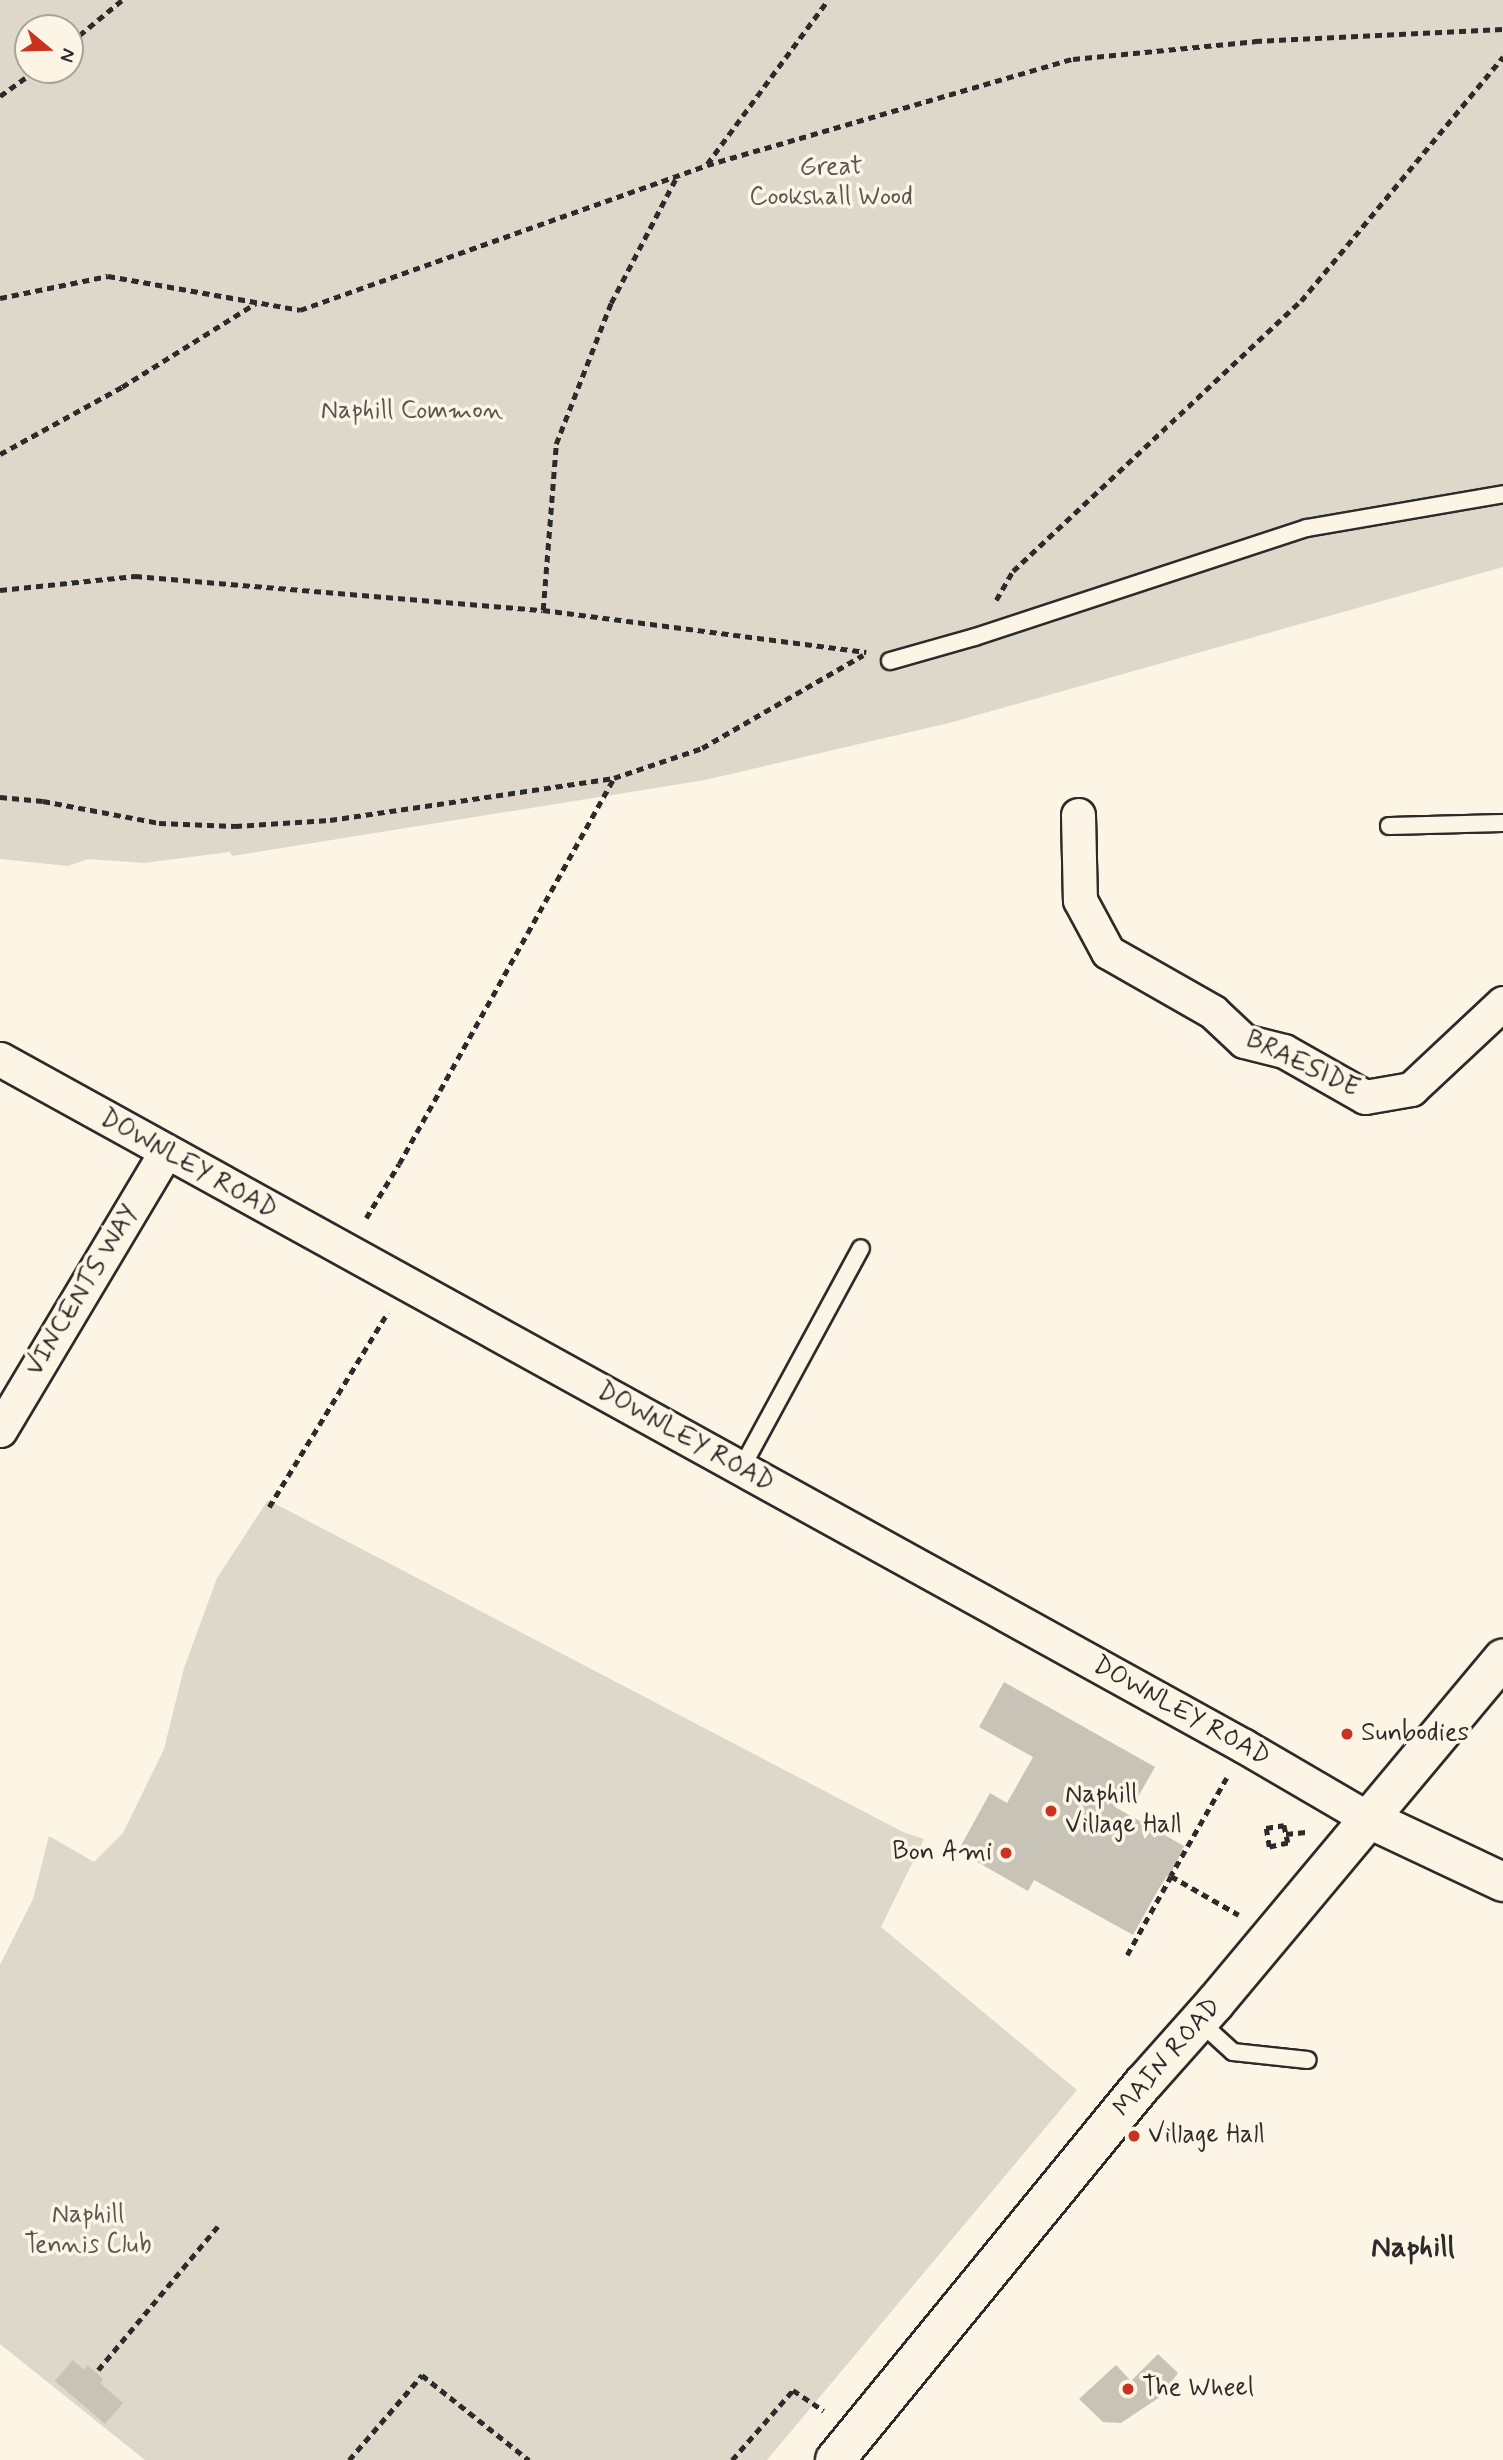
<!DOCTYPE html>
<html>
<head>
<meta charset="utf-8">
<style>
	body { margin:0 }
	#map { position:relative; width:1503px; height:2460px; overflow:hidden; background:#fcf5e5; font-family:Mynerve,sans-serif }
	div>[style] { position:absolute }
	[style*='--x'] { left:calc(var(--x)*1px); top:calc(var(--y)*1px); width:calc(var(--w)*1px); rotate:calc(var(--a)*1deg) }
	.green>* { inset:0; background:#ded8ca }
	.building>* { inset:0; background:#c8c3b7 }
	.path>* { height:4.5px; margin-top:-2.25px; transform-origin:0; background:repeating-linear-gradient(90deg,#2b2b2b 0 7px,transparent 0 12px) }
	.roads { filter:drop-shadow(2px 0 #2b2b2b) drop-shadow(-2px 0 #2b2b2b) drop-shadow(0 2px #2b2b2b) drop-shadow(0 -2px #2b2b2b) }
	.service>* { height:16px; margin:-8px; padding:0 8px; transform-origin:8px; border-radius:8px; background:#fcf5e5 }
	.minor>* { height:33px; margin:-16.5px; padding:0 16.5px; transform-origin:16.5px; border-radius:16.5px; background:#fcf5e5 }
	.tertiary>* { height:38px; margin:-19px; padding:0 19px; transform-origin:19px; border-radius:19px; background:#fcf5e5 }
	.dots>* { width:19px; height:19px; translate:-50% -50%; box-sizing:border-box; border:4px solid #fcf5e5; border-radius:50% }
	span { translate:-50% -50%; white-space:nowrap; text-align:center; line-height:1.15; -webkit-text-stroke:7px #fcf5e5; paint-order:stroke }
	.park-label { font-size:26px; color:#585653 }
	.street-label { font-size:26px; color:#2b2b2b }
	.poi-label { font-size:26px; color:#2b2b2b }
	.left { translate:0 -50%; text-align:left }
	.right { translate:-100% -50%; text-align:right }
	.quarter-label { font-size:30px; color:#2b2b2b; font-weight:700 }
	.north { position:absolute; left:14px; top:14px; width:70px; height:70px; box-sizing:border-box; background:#fcf5e5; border:2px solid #a8a49b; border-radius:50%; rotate:109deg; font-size:19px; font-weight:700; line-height:28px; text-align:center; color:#2b2b2b }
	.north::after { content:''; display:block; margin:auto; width:24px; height:32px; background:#c8321e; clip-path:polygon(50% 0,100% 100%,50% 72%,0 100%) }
</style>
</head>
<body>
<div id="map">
	<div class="green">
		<div style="clip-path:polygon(evenodd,0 0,1503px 0,1503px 567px,949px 723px,705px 780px,232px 856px,230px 852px,144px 863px,88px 859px,68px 866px,0 859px,0 0,28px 28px,70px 28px,70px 70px,28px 70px,28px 28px)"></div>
		<div style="clip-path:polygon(268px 1500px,903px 1832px,924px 1839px,881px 1927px,1077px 2090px,767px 2460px,145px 2460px,0 2344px,0 1965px,33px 1899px,49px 1836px,94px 1862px,123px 1833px,164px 1749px,184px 1668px,217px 1578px)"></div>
	</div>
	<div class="building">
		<div style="clip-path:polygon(1004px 1682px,1155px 1767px,1134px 1804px,1121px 1797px,1115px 1807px,1184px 1846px,1169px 1878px,1167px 1876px,1158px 1890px,1133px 1935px,1034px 1880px,1028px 1891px,958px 1851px,990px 1793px,1007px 1803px,1033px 1757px,979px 1727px)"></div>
		<div style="clip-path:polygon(1158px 2354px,1178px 2373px,1160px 2397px,1121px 2423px,1103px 2422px,1079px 2399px,1116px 2365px,1131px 2381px)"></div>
		<div style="clip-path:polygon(73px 2360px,84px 2370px,87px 2365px,103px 2379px,100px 2383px,123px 2403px,105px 2424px,55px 2381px)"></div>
	</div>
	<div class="path">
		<div style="--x:70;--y:43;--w:67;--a:-39.6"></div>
		<div style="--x:0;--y:96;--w:44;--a:-35.8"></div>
		<div style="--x:707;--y:164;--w:204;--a:-53.6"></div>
		<div style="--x:0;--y:298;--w:110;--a:-11.5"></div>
		<div style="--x:108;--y:276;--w:195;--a:10"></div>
		<div style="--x:300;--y:310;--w:432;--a:-19.6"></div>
		<div style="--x:707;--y:165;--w:381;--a:-16.2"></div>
		<div style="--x:1073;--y:59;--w:183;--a:-5.6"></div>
		<div style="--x:1255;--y:41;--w:248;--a:-2.8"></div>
		<div style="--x:0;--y:454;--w:139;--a:-28.8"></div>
		<div style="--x:122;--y:387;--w:158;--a:-32.1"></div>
		<div style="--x:0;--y:590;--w:136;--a:-5.9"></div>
		<div style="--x:135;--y:576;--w:409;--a:4.8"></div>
		<div style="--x:543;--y:610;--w:326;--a:7.4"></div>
		<div style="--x:996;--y:600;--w:34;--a:-60"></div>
		<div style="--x:1013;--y:571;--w:395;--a:-43.2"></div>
		<div style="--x:1301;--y:301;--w:317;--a:-50.4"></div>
		<div style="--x:543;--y:610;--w:167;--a:-85.5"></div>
		<div style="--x:556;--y:444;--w:151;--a:-68.7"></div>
		<div style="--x:611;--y:303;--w:143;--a:-62.5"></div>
		<div style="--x:0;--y:797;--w:43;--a:5.3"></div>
		<div style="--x:43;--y:801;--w:118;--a:10.7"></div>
		<div style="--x:159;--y:823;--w:76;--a:2.3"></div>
		<div style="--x:235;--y:826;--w:95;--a:-3.6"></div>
		<div style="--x:330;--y:820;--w:287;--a:-8.4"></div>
		<div style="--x:614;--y:778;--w:93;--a:-18.8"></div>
		<div style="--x:702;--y:748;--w:186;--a:-30"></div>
		<div style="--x:366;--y:1218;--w:63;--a:-58.6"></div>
		<div style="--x:399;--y:1164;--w:442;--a:-60.9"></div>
		<div style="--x:269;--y:1507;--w:228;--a:-58.6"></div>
		<div style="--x:1227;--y:1778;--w:113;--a:119.7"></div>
		<div style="--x:1171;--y:1876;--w:78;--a:29.8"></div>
		<div style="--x:1284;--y:1825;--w:18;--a:77"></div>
		<div style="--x:1288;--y:1843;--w:19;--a:168"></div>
		<div style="--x:1269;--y:1847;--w:19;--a:-99"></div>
		<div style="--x:1266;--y:1828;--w:18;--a:-9"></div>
		<div style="--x:1286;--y:1834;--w:20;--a:-6"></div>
		<div style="--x:1127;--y:1955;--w:90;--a:-60.9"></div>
		<div style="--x:98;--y:2370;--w:187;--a:-50.2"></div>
		<div style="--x:349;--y:2460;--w:112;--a:-49.3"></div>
		<div style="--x:422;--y:2375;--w:137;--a:38.5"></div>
		<div style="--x:732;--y:2460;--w:93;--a:-48.9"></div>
		<div style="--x:793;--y:2390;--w:37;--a:34"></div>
	</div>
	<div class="roads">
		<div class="service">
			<div style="--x:890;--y:661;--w:88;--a:-15.8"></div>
			<div style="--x:975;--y:637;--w:349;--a:-18.2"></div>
			<div style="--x:1307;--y:528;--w:199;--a:-9.8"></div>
			<div style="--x:1389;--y:826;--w:114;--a:-1.5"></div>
			<div style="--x:741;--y:1469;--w:251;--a:-61.5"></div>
			<div style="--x:1199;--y:2021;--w:46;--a:42.4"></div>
			<div style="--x:1233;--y:2052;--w:75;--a:6.1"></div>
		</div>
		<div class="minor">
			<div style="--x:1078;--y:815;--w:85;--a:88.7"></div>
			<div style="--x:1080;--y:900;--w:59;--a:61.7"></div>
			<div style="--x:1108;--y:952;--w:121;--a:29.7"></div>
			<div style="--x:1213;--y:1012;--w:42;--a:43.1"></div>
			<div style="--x:1244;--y:1041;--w:41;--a:14"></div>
			<div style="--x:1284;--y:1051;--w:93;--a:29.6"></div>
			<div style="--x:1365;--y:1097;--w:47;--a:-9.9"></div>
			<div style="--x:1411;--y:1089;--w:126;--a:-43.1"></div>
			<div style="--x:0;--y:1059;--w:1421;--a:28.91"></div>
			<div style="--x:1244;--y:1746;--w:145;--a:30.3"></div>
			<div style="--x:0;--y:1430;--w:322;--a:-59.2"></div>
		</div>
		<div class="tertiary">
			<div style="--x:1369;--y:1819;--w:148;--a:25.2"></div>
			<div style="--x:835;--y:2460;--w:487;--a:-50.7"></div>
			<div style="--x:1144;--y:2083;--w:107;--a:-48.4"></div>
			<div style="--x:1215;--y:2003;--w:449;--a:-50.1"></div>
		</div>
	</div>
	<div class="dots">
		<div style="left:1347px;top:1734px;background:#c8321e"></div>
		<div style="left:1051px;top:1811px;background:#c8321e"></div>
		<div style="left:1006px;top:1853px;background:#c8321e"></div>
		<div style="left:1134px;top:2136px;background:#c8321e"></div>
		<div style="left:1128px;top:2389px;background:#c8321e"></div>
	</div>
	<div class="park-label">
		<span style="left:831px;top:183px">Great<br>Cookshall Wood</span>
		<span style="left:412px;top:412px">Naphill Common</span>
		<span style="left:88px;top:2231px">Naphill<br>Tennis Club</span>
	</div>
	<div class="street-label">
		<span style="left:1302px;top:1065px;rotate:25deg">BRAESIDE</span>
		<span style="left:188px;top:1165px;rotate:29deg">DOWNLEY ROAD</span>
		<span style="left:83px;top:1291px;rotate:-59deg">VINCENTS WAY</span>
		<span style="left:685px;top:1438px;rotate:29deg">DOWNLEY ROAD</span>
		<span style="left:1181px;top:1712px;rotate:29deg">DOWNLEY ROAD</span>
		<span style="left:1168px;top:2058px;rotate:-49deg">MAIN ROAD</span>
	</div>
	<div class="poi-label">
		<span class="left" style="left:1361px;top:1734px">Sunbodies</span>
		<span class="left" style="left:1065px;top:1811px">Naphill<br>Village Hall</span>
		<span class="right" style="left:992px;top:1853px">Bon Ami</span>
		<span class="left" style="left:1148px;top:2136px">Village Hall</span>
		<span class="left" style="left:1142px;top:2389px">The Wheel</span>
	</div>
	<div class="quarter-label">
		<span style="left:1413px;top:2248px">Naphill</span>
	</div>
	<div class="north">N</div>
</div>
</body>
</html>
